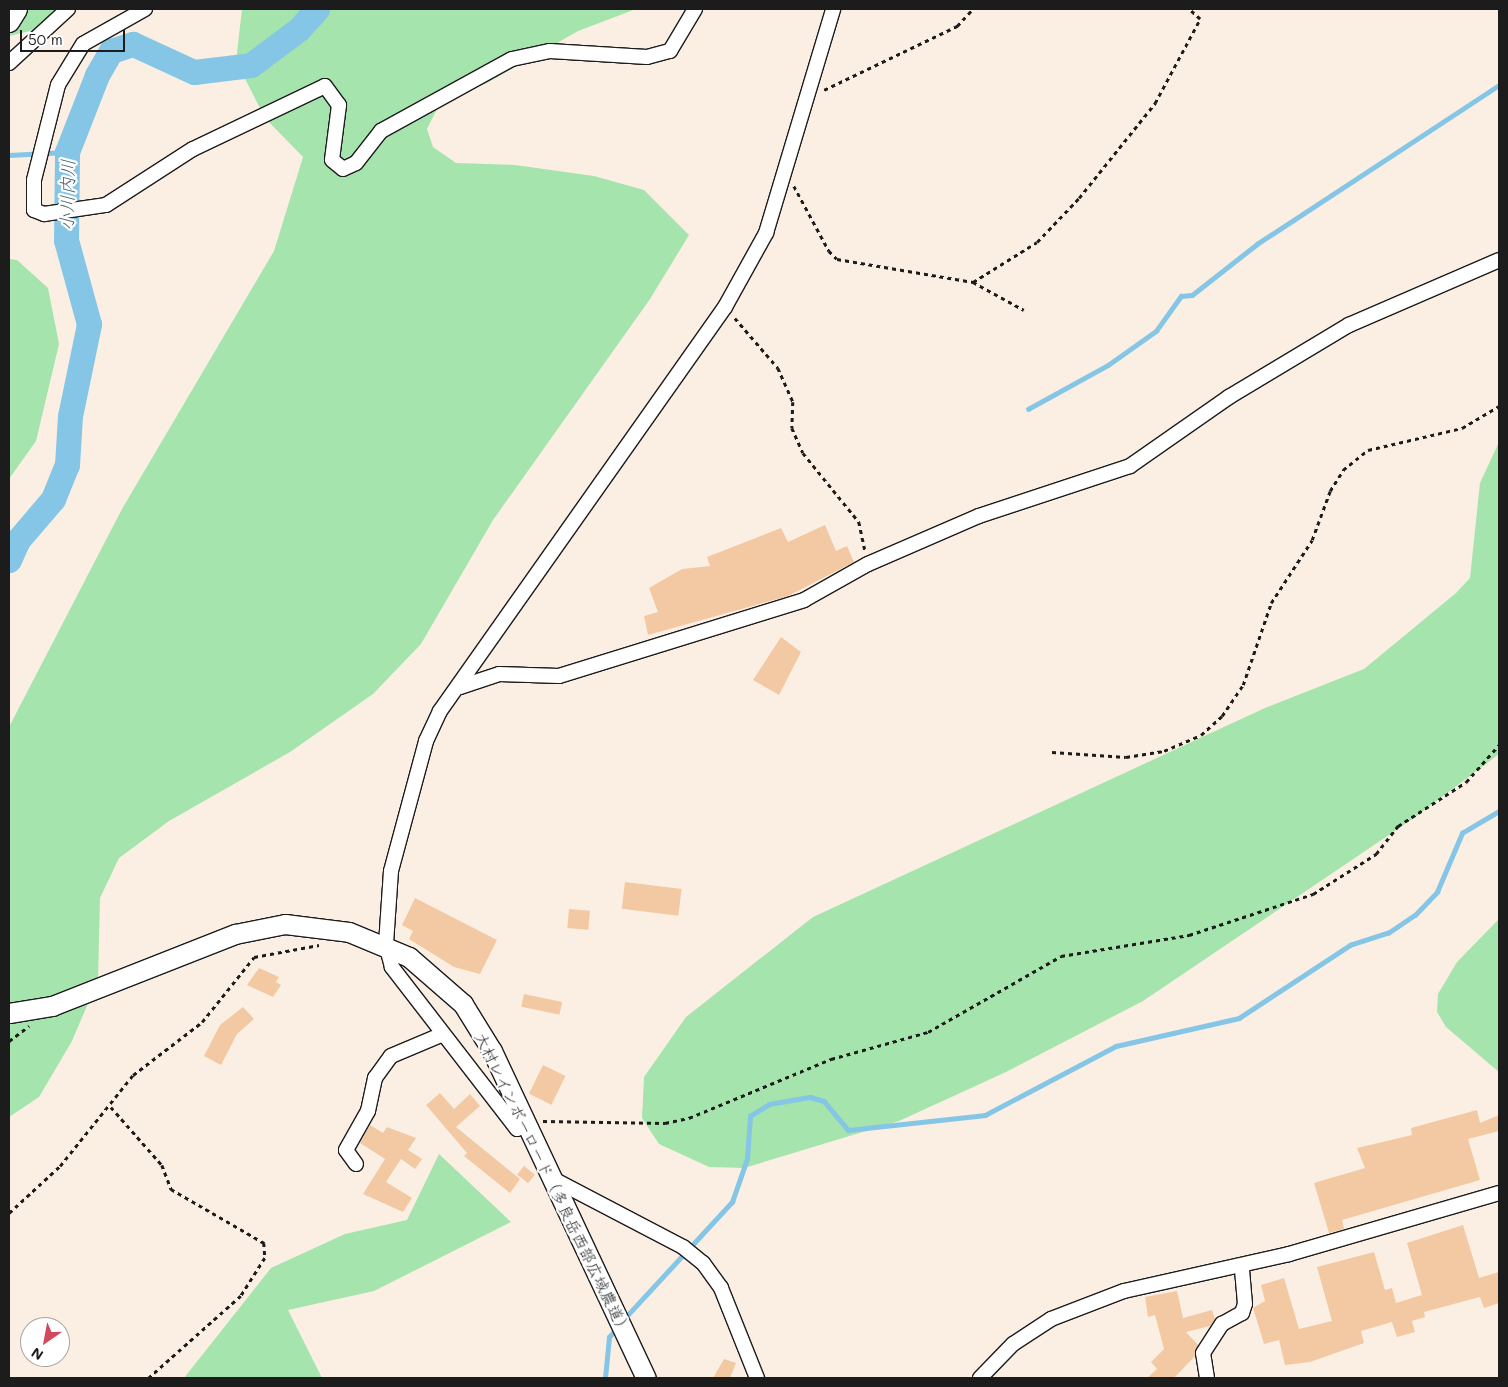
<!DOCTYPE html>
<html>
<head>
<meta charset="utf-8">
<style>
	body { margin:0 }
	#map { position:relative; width:1508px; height:1387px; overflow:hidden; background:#fbefe3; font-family:Mali,"Klee One",sans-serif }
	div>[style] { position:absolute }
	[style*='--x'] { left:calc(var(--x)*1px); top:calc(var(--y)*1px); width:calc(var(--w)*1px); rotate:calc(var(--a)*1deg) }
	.green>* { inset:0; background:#a5e4ac }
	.stream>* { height:4.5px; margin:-2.25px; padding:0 2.25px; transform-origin:2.25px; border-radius:2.25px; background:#85c6e6 }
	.river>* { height:25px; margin:-12.5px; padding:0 12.5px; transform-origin:12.5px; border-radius:12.5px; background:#85c6e6 }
	.building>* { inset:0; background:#f3c9a3; transform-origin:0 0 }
	.path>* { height:2.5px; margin-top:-1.25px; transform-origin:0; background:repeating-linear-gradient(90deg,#1c1c1c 0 4px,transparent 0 8px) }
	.roads { filter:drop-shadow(1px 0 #1c1c1c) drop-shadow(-1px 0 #1c1c1c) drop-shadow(0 1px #1c1c1c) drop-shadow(0 -1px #1c1c1c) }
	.street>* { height:14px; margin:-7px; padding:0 7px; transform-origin:7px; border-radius:7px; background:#fff }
	.secondary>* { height:19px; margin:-9.5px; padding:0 9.5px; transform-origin:9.5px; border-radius:9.5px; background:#fff }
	span { translate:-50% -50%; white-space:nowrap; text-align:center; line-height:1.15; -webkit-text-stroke:4.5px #fff; paint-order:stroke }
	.street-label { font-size:16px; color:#1c1c1c }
	.water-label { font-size:18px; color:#46606d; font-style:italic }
	.frame { position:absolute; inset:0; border:10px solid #1c1c1c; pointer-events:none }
	.north { position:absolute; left:20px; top:1317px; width:50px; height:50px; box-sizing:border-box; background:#fff; border:1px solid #a4a4a4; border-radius:50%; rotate:213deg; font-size:14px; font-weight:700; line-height:20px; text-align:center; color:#1c1c1c }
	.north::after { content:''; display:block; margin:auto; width:18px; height:22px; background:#d1495b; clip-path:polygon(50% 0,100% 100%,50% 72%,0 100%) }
	.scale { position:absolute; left:20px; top:30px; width:105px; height:22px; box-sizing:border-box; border:2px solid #1c1c1c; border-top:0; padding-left:6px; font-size:15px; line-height:18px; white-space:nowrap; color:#1c1c1c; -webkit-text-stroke:4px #fff; paint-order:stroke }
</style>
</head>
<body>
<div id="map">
	<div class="green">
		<div style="clip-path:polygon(9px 9px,78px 9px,58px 24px,9px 36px)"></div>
		<div style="clip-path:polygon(242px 9px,636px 9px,578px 31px,487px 83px,441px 101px,427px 129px,433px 147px,456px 163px,515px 165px,594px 176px,644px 190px,689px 235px,650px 299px,493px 520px,421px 644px,373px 694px,290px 752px,169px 821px,119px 858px,100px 898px,98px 980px,72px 1041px,39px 1097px,9px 1117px,9px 727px,122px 509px,274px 251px,303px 157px,265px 118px,236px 61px)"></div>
		<div style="clip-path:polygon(9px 259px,17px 260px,48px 288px,59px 344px,36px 441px,9px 479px)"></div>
		<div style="clip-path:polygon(1499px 442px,1499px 754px,1414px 818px,1143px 1001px,1006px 1072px,899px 1121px,744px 1168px,709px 1167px,659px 1144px,642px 1118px,644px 1077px,686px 1017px,813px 917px,1265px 708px,1364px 669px,1456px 593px,1470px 578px,1480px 483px)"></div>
		<div style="clip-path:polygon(1499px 919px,1499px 1072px,1446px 1027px,1437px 1012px,1438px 994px,1457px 962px)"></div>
		<div style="clip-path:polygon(439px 1154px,511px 1222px,374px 1291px,288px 1310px,322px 1378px,184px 1378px,271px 1268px,345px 1234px,407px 1220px)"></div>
	</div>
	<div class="stream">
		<div style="--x:9;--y:155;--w:58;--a:-3"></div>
		<div style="--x:1028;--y:409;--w:91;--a:-28.8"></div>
		<div style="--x:1108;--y:365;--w:59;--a:-35.3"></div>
		<div style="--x:1156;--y:331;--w:43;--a:-54.5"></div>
		<div style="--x:1181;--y:296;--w:11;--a:-5"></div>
		<div style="--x:1192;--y:295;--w:83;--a:-38.1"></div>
		<div style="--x:1257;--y:244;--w:290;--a:-33.3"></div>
		<div style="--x:623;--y:1320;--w:161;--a:-47.3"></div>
		<div style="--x:732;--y:1202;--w:46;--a:-70.8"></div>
		<div style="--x:747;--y:1159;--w:43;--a:-86"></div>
		<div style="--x:750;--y:1116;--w:22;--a:-32"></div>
		<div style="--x:769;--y:1104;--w:42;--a:-9.7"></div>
		<div style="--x:810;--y:1097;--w:15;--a:16"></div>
		<div style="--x:824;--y:1101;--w:38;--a:50"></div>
		<div style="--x:848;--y:1130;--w:138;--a:-6.2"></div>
		<div style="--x:985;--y:1115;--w:148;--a:-27.8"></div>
		<div style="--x:1116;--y:1046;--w:126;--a:-12.8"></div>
		<div style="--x:1239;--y:1018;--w:133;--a:-33.3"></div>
		<div style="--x:1350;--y:945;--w:40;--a:-18"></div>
		<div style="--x:1388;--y:933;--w:32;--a:-34"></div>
		<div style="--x:1415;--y:915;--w:32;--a:-46"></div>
		<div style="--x:1437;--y:892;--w:64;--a:-67"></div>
		<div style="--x:1462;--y:833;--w:43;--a:-30.7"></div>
		<div style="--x:605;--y:1378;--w:41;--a:-84.4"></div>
		<div style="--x:609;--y:1337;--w:12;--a:-48"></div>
	</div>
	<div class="river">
		<div style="--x:9;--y:560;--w:22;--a:-66"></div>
		<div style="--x:18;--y:540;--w:54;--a:-49.5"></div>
		<div style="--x:53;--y:499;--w:37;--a:-68"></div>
		<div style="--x:67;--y:465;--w:49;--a:-86.5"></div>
		<div style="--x:70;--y:416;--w:94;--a:-78.3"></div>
		<div style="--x:89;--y:324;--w:87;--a:-105.3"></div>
		<div style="--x:66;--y:240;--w:88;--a:-89.3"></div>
		<div style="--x:67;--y:152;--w:83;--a:-68.7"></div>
		<div style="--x:97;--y:75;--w:28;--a:-60"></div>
		<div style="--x:111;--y:51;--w:23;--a:-18"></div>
		<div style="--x:133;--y:44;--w:67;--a:24.7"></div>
		<div style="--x:194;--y:72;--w:57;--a:-7"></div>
		<div style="--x:251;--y:65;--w:60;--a:-36.9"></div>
		<div style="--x:299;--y:29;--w:27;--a:-48"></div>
	</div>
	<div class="building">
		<div style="clip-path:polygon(825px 525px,836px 551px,847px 546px,854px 562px,788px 596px,648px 635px,644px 616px,658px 612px,649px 588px,682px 569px,710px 566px,707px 557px,781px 528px,788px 542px)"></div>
		<div style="clip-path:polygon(781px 637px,801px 652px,779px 695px,753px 680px)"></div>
		<div style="left:625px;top:882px;width:57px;height:27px;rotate:7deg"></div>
		<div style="clip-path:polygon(415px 898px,497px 940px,480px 974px,454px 967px,409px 939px,413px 931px,402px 925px)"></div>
		<div style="left:569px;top:909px;width:21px;height:19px;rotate:5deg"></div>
		<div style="clip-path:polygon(259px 968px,279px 977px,276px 982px,281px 985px,273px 997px,247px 985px)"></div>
		<div style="left:524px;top:994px;width:39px;height:13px;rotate:12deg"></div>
		<div style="clip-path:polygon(243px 1007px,254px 1019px,237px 1034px,221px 1065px,204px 1056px,220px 1025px)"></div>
		<div style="left:543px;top:1065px;width:25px;height:32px;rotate:26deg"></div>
		<div style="clip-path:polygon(440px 1093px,454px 1109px,470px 1094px,480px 1106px,456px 1127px,520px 1179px,510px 1193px,464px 1156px,467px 1153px,426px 1105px)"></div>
		<div style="clip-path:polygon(1477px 1110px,1480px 1123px,1499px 1115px,1499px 1131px,1468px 1139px,1480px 1180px,1342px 1220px,1344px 1229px,1329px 1233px,1314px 1183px,1365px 1168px,1357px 1148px,1412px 1135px,1411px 1128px)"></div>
		<div style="clip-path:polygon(370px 1125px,383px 1133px,387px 1127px,416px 1138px,408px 1150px,422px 1159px,415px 1169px,401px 1159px,386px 1182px,412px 1198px,403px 1212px,363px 1194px,385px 1159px,360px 1143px)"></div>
		<div style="left:524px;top:1166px;width:14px;height:11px;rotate:39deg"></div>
		<div style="clip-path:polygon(1463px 1225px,1479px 1278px,1499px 1272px,1499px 1303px,1484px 1308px,1480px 1297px,1424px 1312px,1425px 1317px,1412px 1321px,1415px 1332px,1397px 1337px,1392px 1322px,1361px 1331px,1364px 1343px,1310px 1362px,1285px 1365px,1279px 1340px,1264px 1344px,1253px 1308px,1265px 1301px,1261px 1285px,1284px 1278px,1299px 1329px,1332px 1321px,1317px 1267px,1374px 1252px,1385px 1290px,1392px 1288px,1396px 1303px,1422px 1295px,1407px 1243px)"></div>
		<div style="clip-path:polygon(1177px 1291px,1183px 1318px,1212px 1310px,1215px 1319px,1210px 1326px,1186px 1332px,1198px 1345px,1195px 1356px,1174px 1378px,1147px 1378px,1157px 1369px,1151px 1362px,1164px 1349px,1155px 1315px,1148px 1317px,1145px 1297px)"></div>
		<div style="clip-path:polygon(724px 1359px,736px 1363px,730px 1378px,713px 1378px)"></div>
	</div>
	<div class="path">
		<div style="--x:1129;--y:9;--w:4;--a:0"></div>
		<div style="--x:824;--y:90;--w:148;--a:-25.7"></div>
		<div style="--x:957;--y:26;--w:23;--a:-47"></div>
		<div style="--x:794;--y:186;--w:74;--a:61.7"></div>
		<div style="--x:829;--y:251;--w:11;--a:45"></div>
		<div style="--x:837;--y:259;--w:138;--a:9.6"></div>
		<div style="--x:973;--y:282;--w:75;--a:-32"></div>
		<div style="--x:1037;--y:242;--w:61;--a:-46.3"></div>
		<div style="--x:1079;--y:198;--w:122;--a:-51.3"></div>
		<div style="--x:1155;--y:103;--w:95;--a:-61.8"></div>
		<div style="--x:1200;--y:19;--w:15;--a:-138"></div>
		<div style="--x:973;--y:282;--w:58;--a:28.8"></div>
		<div style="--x:735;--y:318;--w:66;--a:49.3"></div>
		<div style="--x:778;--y:368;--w:37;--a:66"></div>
		<div style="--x:793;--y:402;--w:26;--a:92"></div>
		<div style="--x:792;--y:428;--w:27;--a:66"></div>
		<div style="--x:803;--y:453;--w:89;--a:50.9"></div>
		<div style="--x:859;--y:522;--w:29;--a:78"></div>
		<div style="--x:1052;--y:752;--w:74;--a:3.9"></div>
		<div style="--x:1126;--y:757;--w:38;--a:-9"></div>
		<div style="--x:1164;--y:751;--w:40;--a:-23.4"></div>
		<div style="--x:1201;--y:735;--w:28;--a:-42"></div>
		<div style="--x:1222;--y:716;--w:37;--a:-56"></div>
		<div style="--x:1243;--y:685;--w:87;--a:-71.1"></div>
		<div style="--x:1271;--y:603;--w:75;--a:-56.9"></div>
		<div style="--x:1312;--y:540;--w:52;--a:-69.8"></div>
		<div style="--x:1330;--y:491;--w:25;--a:-58"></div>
		<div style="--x:1343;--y:470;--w:32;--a:-39"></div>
		<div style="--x:1368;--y:450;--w:97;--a:-13.2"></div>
		<div style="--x:1462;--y:428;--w:43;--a:-30.7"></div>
		<div style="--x:9;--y:1041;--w:25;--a:-37"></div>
		<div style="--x:111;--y:1107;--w:77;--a:48.7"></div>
		<div style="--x:162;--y:1165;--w:26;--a:69"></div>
		<div style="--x:171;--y:1189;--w:108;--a:30.1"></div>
		<div style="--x:264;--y:1243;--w:15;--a:86"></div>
		<div style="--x:265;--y:1258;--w:45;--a:122.3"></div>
		<div style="--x:241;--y:1296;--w:123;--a:138.3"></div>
		<div style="--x:543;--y:1121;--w:122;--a:0.9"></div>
		<div style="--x:665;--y:1123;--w:25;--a:-12"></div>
		<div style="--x:689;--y:1118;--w:154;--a:-22.6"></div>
		<div style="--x:831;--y:1059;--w:101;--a:-15.6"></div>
		<div style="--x:928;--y:1032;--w:153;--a:-29.7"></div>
		<div style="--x:1061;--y:956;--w:130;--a:-9.3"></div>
		<div style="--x:1189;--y:935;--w:131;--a:-18.3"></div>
		<div style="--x:1313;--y:894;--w:75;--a:-32.4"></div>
		<div style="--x:1376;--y:854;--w:36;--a:-52"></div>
		<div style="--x:1398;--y:826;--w:81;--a:-32.9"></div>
		<div style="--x:1466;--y:782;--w:50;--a:-48.3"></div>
		<div style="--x:9;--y:1213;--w:69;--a:-42.7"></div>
		<div style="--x:60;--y:1166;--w:117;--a:-51.3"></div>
		<div style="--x:133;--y:1075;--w:87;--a:-37.5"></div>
		<div style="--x:202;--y:1022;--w:83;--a:-51.3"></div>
		<div style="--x:254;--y:957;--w:66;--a:-10.5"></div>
	</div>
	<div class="roads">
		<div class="street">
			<div style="--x:145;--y:9;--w:71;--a:150.6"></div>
			<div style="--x:83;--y:44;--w:48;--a:121.4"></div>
			<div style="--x:58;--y:85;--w:98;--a:104.2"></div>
			<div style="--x:34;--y:180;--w:30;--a:90"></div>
			<div style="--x:34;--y:210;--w:11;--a:22"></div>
			<div style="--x:44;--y:214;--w:63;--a:-8.3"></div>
			<div style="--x:106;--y:205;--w:103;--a:-32.8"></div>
			<div style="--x:193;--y:149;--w:146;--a:-25.5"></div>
			<div style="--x:325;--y:86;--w:24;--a:54"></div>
			<div style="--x:339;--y:105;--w:55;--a:97.3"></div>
			<div style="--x:332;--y:160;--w:14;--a:39"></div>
			<div style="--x:343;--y:169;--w:14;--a:-25"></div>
			<div style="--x:356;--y:163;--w:41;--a:-52"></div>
			<div style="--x:381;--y:131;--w:149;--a:-28.8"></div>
			<div style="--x:512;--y:59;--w:39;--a:-12"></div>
			<div style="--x:550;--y:51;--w:97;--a:3.5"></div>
			<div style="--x:647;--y:57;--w:24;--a:-15"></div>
			<div style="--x:670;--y:51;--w:49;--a:-59.2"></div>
			<div style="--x:9;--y:63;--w:80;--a:-42.5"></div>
			<div style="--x:460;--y:687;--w:41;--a:-18.4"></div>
			<div style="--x:499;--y:674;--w:60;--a:1.9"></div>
			<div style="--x:559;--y:676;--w:257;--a:-17.2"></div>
			<div style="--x:804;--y:600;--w:73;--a:-29.4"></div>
			<div style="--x:868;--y:564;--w:121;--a:-23.4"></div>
			<div style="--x:979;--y:516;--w:159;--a:-18.3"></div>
			<div style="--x:1130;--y:466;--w:121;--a:-34.9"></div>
			<div style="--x:1229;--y:397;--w:140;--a:-31"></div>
			<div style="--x:1349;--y:325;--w:163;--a:-23.4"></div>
			<div style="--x:527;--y:1124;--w:11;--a:153"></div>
			<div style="--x:517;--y:1129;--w:205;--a:-127.7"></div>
			<div style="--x:392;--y:967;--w:24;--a:-105"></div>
			<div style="--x:386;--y:944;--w:73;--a:-86.1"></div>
			<div style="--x:391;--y:871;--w:135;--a:-74.9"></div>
			<div style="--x:426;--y:741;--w:33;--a:-65"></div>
			<div style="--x:440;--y:711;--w:494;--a:-54.8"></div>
			<div style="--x:725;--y:307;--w:85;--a:-61"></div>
			<div style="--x:766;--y:233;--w:234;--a:-73.3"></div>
			<div style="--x:356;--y:1164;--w:17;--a:-126"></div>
			<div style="--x:346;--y:1150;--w:45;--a:-60.6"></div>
			<div style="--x:368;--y:1111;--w:34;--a:-78"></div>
			<div style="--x:375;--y:1078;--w:27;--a:-54"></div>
			<div style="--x:391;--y:1056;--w:56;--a:-22.9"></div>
			<div style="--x:553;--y:1179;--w:147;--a:27.6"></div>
			<div style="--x:683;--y:1247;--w:26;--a:39"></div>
			<div style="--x:703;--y:1263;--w:31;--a:54"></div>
			<div style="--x:721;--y:1288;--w:97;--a:68.2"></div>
			<div style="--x:980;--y:1378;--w:47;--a:-45.9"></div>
			<div style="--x:1013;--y:1344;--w:45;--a:-33.3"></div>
			<div style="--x:1051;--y:1319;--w:78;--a:-21"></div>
			<div style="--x:1124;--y:1291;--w:169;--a:-12.6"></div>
			<div style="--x:1289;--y:1254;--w:219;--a:-16.2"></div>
			<div style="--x:1207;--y:1378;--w:25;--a:-99"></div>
			<div style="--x:1203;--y:1353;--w:35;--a:-57"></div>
			<div style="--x:1222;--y:1324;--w:23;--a:-29"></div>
			<div style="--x:1242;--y:1313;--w:9;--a:-72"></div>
			<div style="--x:1245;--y:1304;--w:38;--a:-95"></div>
		</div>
		<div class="secondary">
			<div style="--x:9;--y:22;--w:15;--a:-58"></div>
			<div style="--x:9;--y:1013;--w:44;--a:-9.2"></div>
			<div style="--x:52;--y:1006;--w:197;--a:-21.5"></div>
			<div style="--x:235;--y:934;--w:51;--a:-11.3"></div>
			<div style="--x:285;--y:924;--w:64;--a:7.1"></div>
			<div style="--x:349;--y:932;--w:65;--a:22.6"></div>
			<div style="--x:409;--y:957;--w:72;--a:41"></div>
			<div style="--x:463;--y:1004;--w:55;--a:58.3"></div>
			<div style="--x:492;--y:1051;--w:361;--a:64.8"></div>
		</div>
	</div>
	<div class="street-label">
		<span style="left:553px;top:1184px;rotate:64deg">大村レインボーロード（多良岳西部広域農道）</span>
	</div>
	<div class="water-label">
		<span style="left:67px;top:195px;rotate:-89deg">小川内川</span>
	</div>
	<div class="frame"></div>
	<div class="north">N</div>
	<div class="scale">50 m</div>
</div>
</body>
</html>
